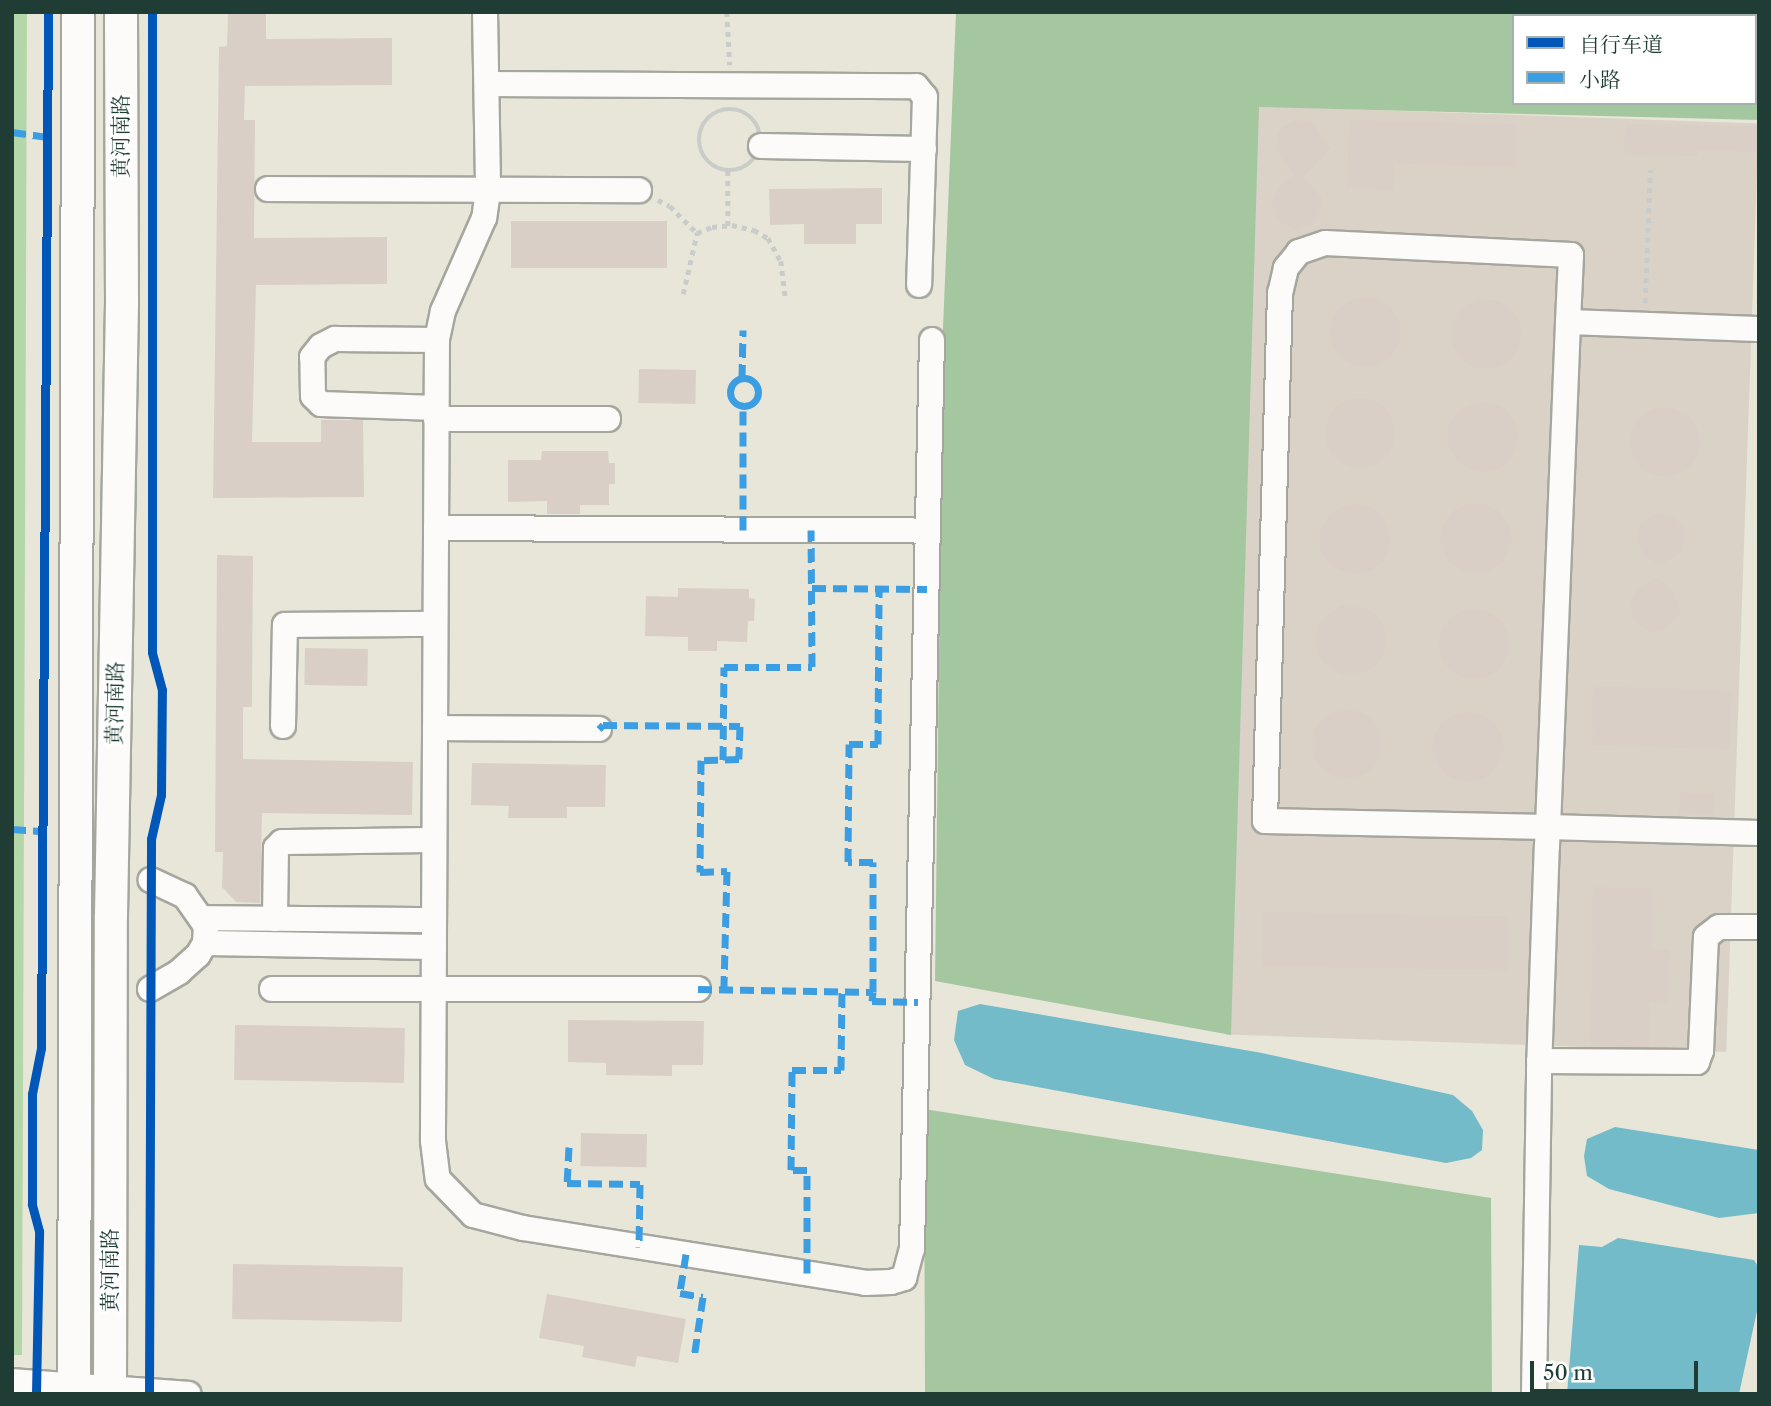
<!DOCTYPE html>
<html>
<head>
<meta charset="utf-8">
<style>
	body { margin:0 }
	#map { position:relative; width:1771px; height:1406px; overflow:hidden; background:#e8e6d8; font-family:"Libre Caslon Text","Noto Serif SC",serif }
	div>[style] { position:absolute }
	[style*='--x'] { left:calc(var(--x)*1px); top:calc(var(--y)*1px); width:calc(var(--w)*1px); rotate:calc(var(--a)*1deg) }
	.industrial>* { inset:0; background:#dad2c7; transform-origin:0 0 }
	.green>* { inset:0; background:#b4d7a9 }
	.forest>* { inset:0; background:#a5c79f }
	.water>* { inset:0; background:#73bbc8 }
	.building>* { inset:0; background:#d9cfc7; transform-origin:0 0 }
	.round { border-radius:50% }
	.path>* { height:4.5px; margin-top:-2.25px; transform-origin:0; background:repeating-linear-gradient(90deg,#caccc9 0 5px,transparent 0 10px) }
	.path>.ring { margin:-2.25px; padding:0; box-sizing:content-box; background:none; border:4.5px solid #caccc9; border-radius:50% }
	.roads { filter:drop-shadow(2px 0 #a5a79e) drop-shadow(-2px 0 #a5a79e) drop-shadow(0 2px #a5a79e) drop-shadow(0 -2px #a5a79e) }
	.minor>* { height:24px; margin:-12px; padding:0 12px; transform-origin:12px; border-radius:12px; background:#fcfbf9 }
	.major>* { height:32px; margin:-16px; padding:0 16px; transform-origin:16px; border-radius:16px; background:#fcfbf9 }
	.quiet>* { height:7px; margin-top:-3.5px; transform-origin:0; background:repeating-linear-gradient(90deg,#3c9ee2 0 14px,transparent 0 21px) }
	.quiet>.ring { margin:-3.5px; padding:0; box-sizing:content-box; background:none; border:7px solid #3c9ee2; border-radius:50% }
	.cycleway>* { height:9px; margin:-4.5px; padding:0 4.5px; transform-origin:4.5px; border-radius:4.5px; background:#0057b8 }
	span { translate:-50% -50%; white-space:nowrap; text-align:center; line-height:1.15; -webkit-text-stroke:6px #fff; paint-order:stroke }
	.street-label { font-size:21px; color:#1f3d34 }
	.frame { position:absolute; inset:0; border:14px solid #1f3d34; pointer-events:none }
	.legend { position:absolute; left:1512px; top:14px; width:245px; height:91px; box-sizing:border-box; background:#fff; border:2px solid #a5b1ae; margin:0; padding:9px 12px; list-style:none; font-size:21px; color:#1f3d34 }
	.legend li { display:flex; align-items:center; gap:14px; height:35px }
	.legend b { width:35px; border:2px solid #a5b1ae }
	.scale { position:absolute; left:1530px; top:1361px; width:168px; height:32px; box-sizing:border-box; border:4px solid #1f3d34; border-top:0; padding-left:9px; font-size:21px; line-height:24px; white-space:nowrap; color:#1f3d34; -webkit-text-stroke:5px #fff; paint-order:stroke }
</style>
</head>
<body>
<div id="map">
	<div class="industrial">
		<div style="left:1258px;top:106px;width:501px;height:929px;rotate:2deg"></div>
	</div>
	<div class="green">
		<div style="clip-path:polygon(12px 12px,27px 12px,22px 1355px,12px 1355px)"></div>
	</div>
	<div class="forest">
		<div style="clip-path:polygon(evenodd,956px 12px,1759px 12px,1759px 120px,1259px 107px,1231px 1035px,935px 981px,943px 328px,956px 12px,1514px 16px,1755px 16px,1755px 103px,1514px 103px,1514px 16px)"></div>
		<div style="clip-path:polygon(924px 1109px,1491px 1198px,1492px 1394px,925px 1394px)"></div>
	</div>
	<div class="water">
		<div style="clip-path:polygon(1548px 12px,1759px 12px,1759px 105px,1579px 103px,1755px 103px,1755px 16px,1548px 16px)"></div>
		<div style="clip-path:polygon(980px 1004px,1262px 1053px,1453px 1095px,1472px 1111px,1483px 1130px,1482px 1150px,1471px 1158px,1446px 1163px,994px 1079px,965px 1065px,954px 1040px,958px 1011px)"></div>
		<div style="clip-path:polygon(1615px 1127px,1759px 1150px,1759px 1213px,1719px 1218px,1609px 1189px,1587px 1176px,1584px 1156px,1587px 1139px)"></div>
		<div style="clip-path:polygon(1618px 1238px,1754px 1260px,1759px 1268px,1759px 1302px,1739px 1394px,1567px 1394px,1579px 1245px,1602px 1247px)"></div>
	</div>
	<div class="building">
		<div style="clip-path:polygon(228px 12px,266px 12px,266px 39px,392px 38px,392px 85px,245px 86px,244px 120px,255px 120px,254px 238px,387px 237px,387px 284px,256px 285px,252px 442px,321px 442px,321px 420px,363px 420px,364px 497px,213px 498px,219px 47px,227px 46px)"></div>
		<div style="clip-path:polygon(1296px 120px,1313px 123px,1331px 148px,1303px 177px,1322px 198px,1321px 211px,1312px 224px,1296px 229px,1281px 223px,1276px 217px,1272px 202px,1279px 187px,1294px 175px,1276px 150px,1277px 134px,1282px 128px)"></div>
		<div style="clip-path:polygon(1349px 120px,1517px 124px,1516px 167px,1394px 164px,1394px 190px,1347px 189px)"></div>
		<div style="clip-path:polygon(1626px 124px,1759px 126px,1759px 152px,1698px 150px,1698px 156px,1625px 155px)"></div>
		<div style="clip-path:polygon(882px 188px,882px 224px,856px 224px,856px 244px,804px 244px,804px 224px,770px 225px,769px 189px)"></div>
		<div style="left:667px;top:221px;width:47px;height:156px;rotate:90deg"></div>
		<div class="round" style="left:1330px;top:297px;width:70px;height:70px"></div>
		<div class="round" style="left:1451px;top:299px;width:70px;height:70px"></div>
		<div style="left:639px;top:369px;width:57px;height:34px;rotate:1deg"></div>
		<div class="round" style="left:1325px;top:398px;width:70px;height:70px"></div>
		<div class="round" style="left:1448px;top:402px;width:70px;height:70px"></div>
		<div class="round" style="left:1630px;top:407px;width:70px;height:70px"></div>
		<div style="clip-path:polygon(542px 451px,608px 451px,609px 463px,615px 463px,615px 484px,609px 484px,609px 505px,580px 505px,580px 514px,547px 514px,547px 501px,508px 502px,508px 460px,541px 460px)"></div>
		<div class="round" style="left:1441px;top:503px;width:70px;height:70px"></div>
		<div class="round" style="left:1320px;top:504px;width:70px;height:70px"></div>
		<div style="clip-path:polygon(1660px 513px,1675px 517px,1685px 530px,1686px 537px,1681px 552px,1660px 565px,1645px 556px,1637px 541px,1640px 525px,1652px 514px)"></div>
		<div style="clip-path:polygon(217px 555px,253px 556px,252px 707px,243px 707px,243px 759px,413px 762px,412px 815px,262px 813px,260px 903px,236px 902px,222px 887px,223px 852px,215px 852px)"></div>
		<div style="clip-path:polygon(1658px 577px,1674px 592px,1679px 607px,1678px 615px,1669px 627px,1653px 632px,1645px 630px,1633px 619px,1630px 603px,1638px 588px)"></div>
		<div style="clip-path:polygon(678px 588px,749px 589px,749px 598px,755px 599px,754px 621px,748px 621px,747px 642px,717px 641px,717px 651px,688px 651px,688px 637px,645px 636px,646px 596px,678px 597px)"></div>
		<div class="round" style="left:1316px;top:605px;width:70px;height:70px"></div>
		<div class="round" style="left:1439px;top:609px;width:70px;height:70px"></div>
		<div style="left:305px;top:648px;width:63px;height:37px;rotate:1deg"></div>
		<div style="left:1594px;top:686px;width:138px;height:59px;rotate:2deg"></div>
		<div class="round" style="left:1312px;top:709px;width:70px;height:70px"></div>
		<div class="round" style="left:1433px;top:712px;width:70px;height:70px"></div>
		<div style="clip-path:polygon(472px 763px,606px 765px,605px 807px,567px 807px,567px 818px,508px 818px,509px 806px,471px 805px)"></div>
		<div style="left:1680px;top:792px;width:35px;height:21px;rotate:3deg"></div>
		<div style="clip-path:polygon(1594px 887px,1653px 888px,1652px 949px,1670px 949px,1668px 1002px,1650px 1002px,1649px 1047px,1590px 1046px)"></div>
		<div style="left:1263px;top:912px;width:246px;height:54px;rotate:1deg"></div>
		<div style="clip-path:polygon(568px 1020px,704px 1021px,703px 1065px,672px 1065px,672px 1076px,606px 1075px,606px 1063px,568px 1062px)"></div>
		<div style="left:235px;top:1025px;width:170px;height:55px;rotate:1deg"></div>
		<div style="left:581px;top:1133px;width:66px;height:33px;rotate:1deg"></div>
		<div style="left:233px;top:1264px;width:170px;height:55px;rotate:1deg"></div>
		<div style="clip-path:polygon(547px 1294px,686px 1319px,678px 1363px,637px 1356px,635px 1367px,582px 1357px,584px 1346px,539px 1338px)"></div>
	</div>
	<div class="path">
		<div style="--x:727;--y:12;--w:53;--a:86.8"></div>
		<div class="ring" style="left:699px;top:109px;width:57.5px;height:57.5px"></div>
		<div style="--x:728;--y:171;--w:55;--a:90"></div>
		<div style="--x:658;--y:200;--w:13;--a:27"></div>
		<div style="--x:670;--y:206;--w:38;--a:45"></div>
		<div style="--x:683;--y:294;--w:63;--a:-77.1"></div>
		<div style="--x:697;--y:233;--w:16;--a:-22"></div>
		<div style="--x:712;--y:227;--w:20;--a:-6"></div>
		<div style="--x:732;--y:225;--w:23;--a:13"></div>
		<div style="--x:754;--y:230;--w:16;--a:30"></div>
		<div style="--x:768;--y:238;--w:26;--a:61"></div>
		<div style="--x:781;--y:261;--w:35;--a:83"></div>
		<div style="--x:1645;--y:303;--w:133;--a:-87.8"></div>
	</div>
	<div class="roads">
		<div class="minor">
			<div style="--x:485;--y:12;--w:179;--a:89"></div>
			<div style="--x:488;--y:191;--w:27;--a:98"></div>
			<div style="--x:484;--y:218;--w:102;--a:113.8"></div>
			<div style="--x:443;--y:311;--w:30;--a:102"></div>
			<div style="--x:437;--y:340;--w:801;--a:90.29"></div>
			<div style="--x:433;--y:1141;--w:38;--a:83"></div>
			<div style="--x:438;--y:1179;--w:50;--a:45.8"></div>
			<div style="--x:473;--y:1215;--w:52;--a:14.6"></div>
			<div style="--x:523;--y:1228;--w:346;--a:9.1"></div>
			<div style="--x:865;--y:1283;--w:26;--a:-2"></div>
			<div style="--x:891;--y:1282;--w:14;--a:-17"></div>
			<div style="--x:904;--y:1278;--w:30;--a:-75"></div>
			<div style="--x:912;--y:1249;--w:909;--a:-88.74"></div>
			<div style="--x:487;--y:84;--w:429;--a:0.3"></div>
			<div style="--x:916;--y:86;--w:14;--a:51"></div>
			<div style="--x:925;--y:97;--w:188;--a:91.8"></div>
			<div style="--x:761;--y:146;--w:163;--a:1.1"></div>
			<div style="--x:268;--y:189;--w:371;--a:0.2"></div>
			<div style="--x:1568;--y:322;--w:191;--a:2.1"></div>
			<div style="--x:436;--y:408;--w:115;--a:-178"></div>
			<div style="--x:321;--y:404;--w:11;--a:-135"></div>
			<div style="--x:313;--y:396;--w:39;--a:-91"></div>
			<div style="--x:312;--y:357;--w:14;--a:-51"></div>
			<div style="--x:321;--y:346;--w:16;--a:-27"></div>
			<div style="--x:335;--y:339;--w:102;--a:0.6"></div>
			<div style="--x:436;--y:419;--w:172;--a:0"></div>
			<div style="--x:436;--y:528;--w:492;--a:0.3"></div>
			<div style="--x:283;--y:726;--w:101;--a:-88.9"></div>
			<div style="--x:285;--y:625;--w:150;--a:-0.4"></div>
			<div style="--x:435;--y:728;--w:164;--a:0.3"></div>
			<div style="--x:202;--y:918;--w:232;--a:0.5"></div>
			<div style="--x:275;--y:919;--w:71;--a:-89.2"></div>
			<div style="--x:276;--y:848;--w:8;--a:-45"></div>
			<div style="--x:282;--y:842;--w:152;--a:-0.8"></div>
			<div style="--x:205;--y:943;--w:229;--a:1"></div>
			<div style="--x:150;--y:989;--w:34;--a:-30"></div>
			<div style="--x:179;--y:972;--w:25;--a:-42"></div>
			<div style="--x:198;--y:955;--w:14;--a:-60"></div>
			<div style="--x:205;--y:943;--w:17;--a:-87"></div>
			<div style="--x:206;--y:926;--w:37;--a:-125"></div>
			<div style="--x:185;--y:896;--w:38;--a:-155"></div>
			<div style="--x:272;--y:989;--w:426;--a:0"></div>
			<div style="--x:1539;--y:1061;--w:158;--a:0.4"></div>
			<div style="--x:1697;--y:1062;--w:12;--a:-70"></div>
			<div style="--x:1701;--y:1051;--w:114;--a:-87.5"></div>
			<div style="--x:1706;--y:937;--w:16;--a:-38"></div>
			<div style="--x:1719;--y:927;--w:40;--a:0"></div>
			<div style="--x:12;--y:1381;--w:177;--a:4.2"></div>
			<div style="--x:1534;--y:1394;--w:324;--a:-89.1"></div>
			<div style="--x:1539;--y:1070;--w:224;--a:-88"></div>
			<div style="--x:1547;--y:846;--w:19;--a:-87"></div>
			<div style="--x:1548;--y:827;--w:505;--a:-87.73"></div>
			<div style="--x:1568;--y:322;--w:67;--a:-87.4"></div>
			<div style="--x:1571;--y:255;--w:246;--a:-177.2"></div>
			<div style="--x:1325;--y:243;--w:28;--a:161"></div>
			<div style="--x:1299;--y:252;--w:21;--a:129"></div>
			<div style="--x:1286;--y:268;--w:26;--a:103"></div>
			<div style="--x:1280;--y:293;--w:528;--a:91.63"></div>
			<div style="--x:1265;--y:821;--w:283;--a:1.2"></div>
			<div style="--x:1548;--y:827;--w:211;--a:1.6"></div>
		</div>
		<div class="major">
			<div style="--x:74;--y:1394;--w:1382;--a:-89.83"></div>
			<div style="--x:110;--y:1394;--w:479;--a:-89.9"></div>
			<div style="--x:111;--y:915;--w:613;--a:-88.97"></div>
			<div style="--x:122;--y:302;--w:290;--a:-90.2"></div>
		</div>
	</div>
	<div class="quiet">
		<div style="--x:12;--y:132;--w:36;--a:8"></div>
		<div class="ring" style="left:730px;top:378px;width:21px;height:21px"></div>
		<div style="--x:742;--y:378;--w:48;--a:-88.8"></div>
		<div style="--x:743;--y:530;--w:123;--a:-90"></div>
		<div style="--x:812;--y:588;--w:115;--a:0.5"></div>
		<div style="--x:599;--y:729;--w:6;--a:-45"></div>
		<div style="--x:603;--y:725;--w:137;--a:0.4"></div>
		<div style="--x:740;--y:726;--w:33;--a:92"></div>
		<div style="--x:739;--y:759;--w:38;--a:178"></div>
		<div style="--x:701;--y:760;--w:112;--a:90.5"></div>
		<div style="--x:700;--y:872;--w:27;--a:-2"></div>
		<div style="--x:727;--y:871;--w:118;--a:91.5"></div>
		<div style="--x:723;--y:760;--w:93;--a:-89.4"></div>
		<div style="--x:724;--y:667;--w:88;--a:0"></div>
		<div style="--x:812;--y:667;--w:137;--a:-90.4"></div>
		<div style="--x:12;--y:829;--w:31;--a:4"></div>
		<div style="--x:698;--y:989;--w:175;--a:1"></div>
		<div style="--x:873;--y:992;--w:9;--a:96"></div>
		<div style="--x:872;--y:1001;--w:46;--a:1.2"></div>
		<div style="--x:873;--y:992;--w:130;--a:-90"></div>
		<div style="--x:873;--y:862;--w:25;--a:180"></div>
		<div style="--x:848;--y:862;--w:118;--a:-89.5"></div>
		<div style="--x:849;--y:744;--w:29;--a:0"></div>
		<div style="--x:878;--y:744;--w:155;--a:-89.6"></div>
		<div style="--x:569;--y:1147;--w:36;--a:93"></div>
		<div style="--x:567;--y:1183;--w:73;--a:0.8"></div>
		<div style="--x:640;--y:1184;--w:63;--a:90.9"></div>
		<div style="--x:686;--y:1254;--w:39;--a:99"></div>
		<div style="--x:680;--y:1293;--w:23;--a:10"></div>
		<div style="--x:703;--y:1297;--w:62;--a:98.4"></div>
		<div style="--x:807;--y:1273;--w:103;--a:-90"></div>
		<div style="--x:807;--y:1170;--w:16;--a:180"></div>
		<div style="--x:791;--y:1170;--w:100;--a:-89.4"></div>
		<div style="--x:792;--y:1070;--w:49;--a:0"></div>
		<div style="--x:841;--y:1070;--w:79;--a:-89.3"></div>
	</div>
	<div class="cycleway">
		<div style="--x:36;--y:1394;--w:163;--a:-88.9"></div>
		<div style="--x:39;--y:1231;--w:28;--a:-105"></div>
		<div style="--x:32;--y:1204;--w:110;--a:-90"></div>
		<div style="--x:32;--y:1094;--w:47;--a:-78.9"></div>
		<div style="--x:41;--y:1048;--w:1036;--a:-89.61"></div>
		<div style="--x:149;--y:1394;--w:555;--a:-89.79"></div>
		<div style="--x:151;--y:839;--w:45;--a:-77.2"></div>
		<div style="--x:161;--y:795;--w:105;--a:-89.5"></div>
		<div style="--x:162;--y:690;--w:39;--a:-105"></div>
		<div style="--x:152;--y:652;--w:640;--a:-90"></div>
	</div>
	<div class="street-label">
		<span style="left:121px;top:136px;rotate:-90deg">黄河南路</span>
		<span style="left:115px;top:703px;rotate:-89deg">黄河南路</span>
		<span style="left:110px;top:1270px;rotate:-90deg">黄河南路</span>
	</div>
	<div class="frame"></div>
	<ul class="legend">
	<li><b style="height:9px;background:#0057b8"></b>自行车道</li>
	<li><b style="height:9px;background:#3c9ee2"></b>小路</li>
	</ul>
	<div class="scale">50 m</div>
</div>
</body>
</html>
